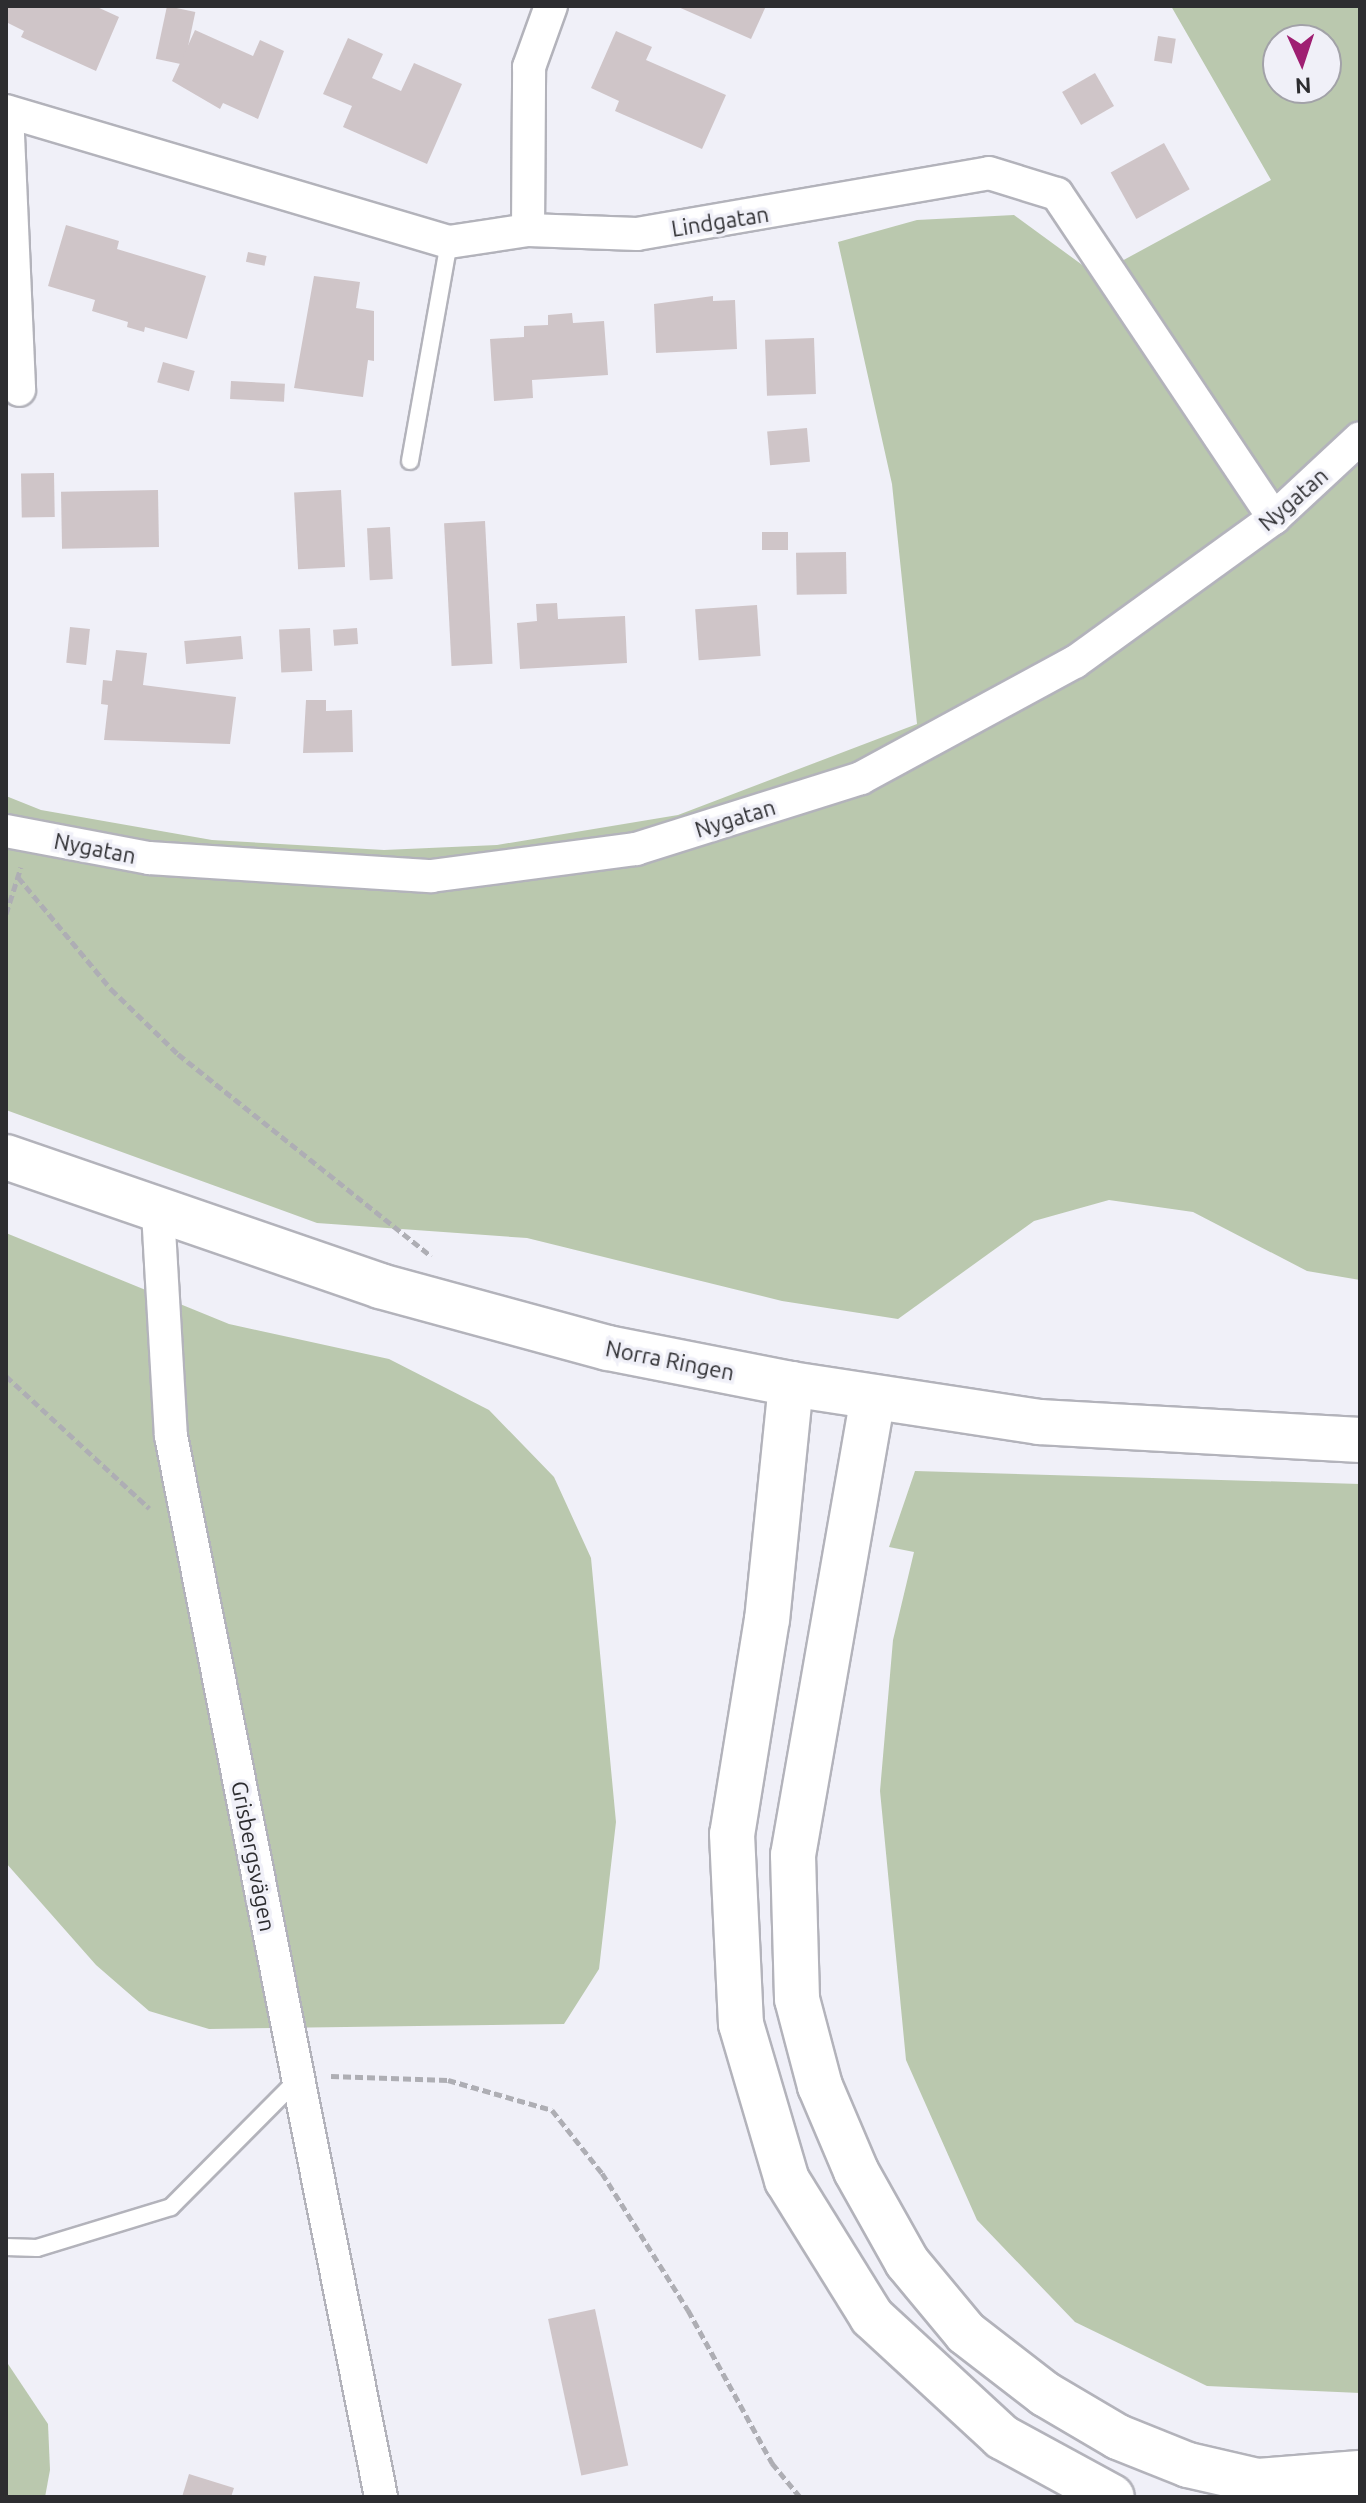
<!DOCTYPE html>
<html>
<head>
<meta charset="utf-8">
<style>
	body { margin:0 }
	#map { position:relative; width:1366px; height:2503px; overflow:hidden; background:#f0f0f8; font-family:Ubuntu,sans-serif }
	div>[style] { position:absolute }
	[style*='--x'] { left:calc(var(--x)*1px); top:calc(var(--y)*1px); width:calc(var(--w)*1px); rotate:calc(var(--a)*1deg) }
	.green>* { inset:0; background:#bac8ae }
	.building>* { inset:0; background:#cfc5c8; transform-origin:0 0 }
	.path>* { height:5px; margin-top:-2.5px; transform-origin:0; background:repeating-linear-gradient(90deg,#aeaeb4 0 8px,transparent 0 12px) }
	.roads { filter:drop-shadow(2px 0 #b3b3bb) drop-shadow(-2px 0 #b3b3bb) drop-shadow(0 2px #b3b3bb) drop-shadow(0 -2px #b3b3bb) }
	.service>* { height:16px; margin:-8px; padding:0 8px; transform-origin:8px; border-radius:8px; background:#fff }
	.minor>* { height:32px; margin:-16px; padding:0 16px; transform-origin:16px; border-radius:16px; background:#fff }
	.secondary>* { height:44px; margin:-22px; padding:0 22px; transform-origin:22px; border-radius:22px; background:#fff }
	.motorway>* { height:44px; margin:-22px; padding:0 22px; transform-origin:22px; border-radius:22px; background:#fff }
	span { translate:-50% -50%; white-space:nowrap; text-align:center; line-height:1.15; -webkit-text-stroke:7px #f0f0f8; paint-order:stroke }
	.street-label { font-size:22px; color:#2d2d30 }
	.frame { position:absolute; inset:0; border:8px solid #2d2d30; pointer-events:none }
	.north { position:absolute; left:1262px; top:24px; width:80px; height:80px; box-sizing:border-box; background:#f0f0f8; border:2px solid #a2a2a8; border-radius:50%; rotate:177deg; font-size:22px; font-weight:700; line-height:32px; text-align:center; color:#2d2d30 }
	.north::after { content:''; display:block; margin:auto; width:28px; height:36px; background:#9f1f72; clip-path:polygon(50% 0,100% 100%,50% 72%,0 100%) }
</style>
</head>
<body>
<div id="map">
	<div class="green">
		<div style="clip-path:polygon(evenodd,1171px 6px,1360px 6px,1360px 1280px,1307px 1271px,1193px 1212px,1109px 1200px,1034px 1221px,898px 1319px,782px 1301px,527px 1238px,317px 1223px,6px 1110px,6px 796px,41px 810px,212px 840px,384px 850px,497px 845px,678px 815px,917px 724px,892px 484px,838px 242px,917px 220px,1014px 215px,1096px 275px,1271px 180px,1171px 6px,1278px 40px,1326px 40px,1326px 88px,1278px 88px,1278px 40px)"></div>
		<div style="clip-path:polygon(6px 1233px,229px 1324px,389px 1359px,489px 1410px,554px 1477px,591px 1558px,616px 1822px,599px 1969px,564px 2024px,209px 2029px,149px 2011px,96px 1965px,6px 1863px)"></div>
		<div style="clip-path:polygon(915px 1471px,1360px 1484px,1360px 2393px,1207px 2386px,1075px 2322px,977px 2220px,906px 2060px,880px 1791px,893px 1640px,914px 1552px,889px 1547px)"></div>
		<div style="clip-path:polygon(6px 2361px,48px 2424px,50px 2470px,45px 2497px,6px 2497px)"></div>
	</div>
	<div class="building">
		<div style="clip-path:polygon(6px 6px,95px 6px,119px 17px,96px 71px,21px 37px,24px 31px,6px 22px)"></div>
		<div style="left:167px;top:6px;width:29px;height:54px;rotate:12deg"></div>
		<div style="clip-path:polygon(676px 6px,766px 6px,751px 39px)"></div>
		<div style="clip-path:polygon(195px 30px,253px 56px,260px 40px,284px 51px,258px 119px,223px 103px,220px 109px,172px 81px)"></div>
		<div style="clip-path:polygon(616px 31px,652px 47px,646px 60px,726px 95px,702px 149px,615px 111px,619px 101px,591px 88px)"></div>
		<div style="left:1158px;top:36px;width:18px;height:25px;rotate:9deg"></div>
		<div style="clip-path:polygon(348px 38px,383px 54px,372px 78px,401px 91px,414px 63px,462px 84px,427px 164px,343px 127px,352px 106px,323px 94px)"></div>
		<div style="left:1095px;top:73px;width:38px;height:38px;rotate:60deg"></div>
		<div style="left:1164px;top:143px;width:53px;height:61px;rotate:61deg"></div>
		<div style="clip-path:polygon(66px 225px,119px 241px,117px 249px,206px 276px,187px 339px,145px 327px,144px 332px,127px 327px,128px 322px,92px 311px,95px 300px,48px 286px)"></div>
		<div style="left:248px;top:252px;width:19px;height:10px;rotate:12deg"></div>
		<div style="clip-path:polygon(314px 276px,360px 282px,356px 308px,374px 311px,374px 361px,368px 360px,363px 397px,294px 388px)"></div>
		<div style="clip-path:polygon(713px 296px,713px 301px,735px 300px,737px 349px,656px 353px,654px 304px)"></div>
		<div style="clip-path:polygon(572px 313px,573px 323px,604px 321px,608px 375px,532px 380px,533px 398px,494px 401px,490px 339px,524px 337px,524px 326px,548px 325px,548px 315px)"></div>
		<div style="left:814px;top:338px;width:56px;height:49px;rotate:88deg"></div>
		<div style="left:163px;top:362px;width:33px;height:21px;rotate:16deg"></div>
		<div style="left:231px;top:381px;width:54px;height:18px;rotate:3deg"></div>
		<div style="left:807px;top:428px;width:34px;height:40px;rotate:85deg"></div>
		<div style="left:54px;top:473px;width:44px;height:33px;rotate:89deg"></div>
		<div style="left:158px;top:490px;width:57px;height:97px;rotate:89deg"></div>
		<div style="left:341px;top:490px;width:77px;height:47px;rotate:87deg"></div>
		<div style="left:485px;top:521px;width:143px;height:41px;rotate:87deg"></div>
		<div style="left:390px;top:527px;width:52px;height:23px;rotate:87deg"></div>
		<div style="left:762px;top:532px;width:26px;height:18px"></div>
		<div style="left:846px;top:552px;width:42px;height:50px;rotate:89deg"></div>
		<div style="clip-path:polygon(557px 603px,558px 619px,625px 616px,627px 663px,520px 669px,517px 623px,537px 621px,536px 604px)"></div>
		<div style="left:757px;top:605px;width:51px;height:62px;rotate:86deg"></div>
		<div style="left:70px;top:627px;width:20px;height:36px;rotate:6deg"></div>
		<div style="left:310px;top:628px;width:43px;height:31px;rotate:87deg"></div>
		<div style="left:357px;top:628px;width:16px;height:24px;rotate:86deg"></div>
		<div style="left:241px;top:636px;width:23px;height:57px;rotate:85deg"></div>
		<div style="clip-path:polygon(116px 650px,147px 653px,143px 685px,236px 697px,230px 744px,104px 740px,108px 705px,101px 704px,103px 680px,112px 681px)"></div>
		<div style="clip-path:polygon(306px 700px,326px 700px,326px 711px,352px 710px,353px 752px,303px 753px)"></div>
		<div style="left:595px;top:2309px;width:160px;height:48px;rotate:78deg"></div>
		<div style="clip-path:polygon(189px 2474px,234px 2488px,231px 2497px,182px 2497px)"></div>
	</div>
	<div class="path">
		<div style="--x:18;--y:877;--w:146;--a:50.3"></div>
		<div style="--x:111;--y:989;--w:93;--a:44.1"></div>
		<div style="--x:178;--y:1054;--w:324;--a:38.6"></div>
		<div style="--x:6;--y:914;--w:49;--a:-72.3"></div>
		<div style="--x:6;--y:1376;--w:195;--a:42.7"></div>
		<div style="--x:331;--y:2076;--w:117;--a:2"></div>
		<div style="--x:448;--y:2080;--w:108;--a:16.1"></div>
		<div style="--x:552;--y:2110;--w:80;--a:51.6"></div>
		<div style="--x:602;--y:2173;--w:162;--a:57.9"></div>
		<div style="--x:688;--y:2310;--w:175;--a:61.2"></div>
		<div style="--x:772;--y:2463;--w:44;--a:50.5"></div>
	</div>
	<div class="roads">
		<div class="service">
			<div style="--x:410;--y:461;--w:222;--a:-79.9"></div>
			<div style="--x:6;--y:2247;--w:31;--a:2"></div>
			<div style="--x:37;--y:2248;--w:140;--a:-17"></div>
			<div style="--x:171;--y:2207;--w:180;--a:-45.2"></div>
		</div>
		<div class="minor">
			<div style="--x:6;--y:111;--w:462;--a:16.5"></div>
			<div style="--x:449;--y:242;--w:80;--a:-8.6"></div>
			<div style="--x:528;--y:230;--w:109;--a:2.1"></div>
			<div style="--x:637;--y:234;--w:357;--a:-9.8"></div>
			<div style="--x:989;--y:173;--w:71;--a:17.2"></div>
			<div style="--x:1057;--y:194;--w:390;--a:56.2"></div>
			<div style="--x:7;--y:112;--w:278;--a:87.5"></div>
			<div style="--x:528;--y:230;--w:163;--a:-89.6"></div>
			<div style="--x:529;--y:67;--w:65;--a:-70.2"></div>
			<div style="--x:6;--y:831;--w:146;--a:10.7"></div>
			<div style="--x:149;--y:858;--w:283;--a:3.7"></div>
			<div style="--x:431;--y:876;--w:207;--a:-7.5"></div>
			<div style="--x:636;--y:849;--w:236;--a:-17.5"></div>
			<div style="--x:861;--y:778;--w:243;--a:-28.5"></div>
			<div style="--x:1075;--y:662;--w:246;--a:-35.9"></div>
			<div style="--x:1274;--y:518;--w:117;--a:-42.9"></div>
			<div style="--x:158;--y:1212;--w:224;--a:86.7"></div>
			<div style="--x:171;--y:1436;--w:1082;--a:78.8"></div>
		</div>
		<div class="secondary">
			<div style="--x:6;--y:1157;--w:396;--a:19"></div>
			<div style="--x:380;--y:1286;--w:236;--a:15.2"></div>
			<div style="--x:608;--y:1348;--w:187;--a:11.1"></div>
			<div style="--x:791;--y:1384;--w:251;--a:8.7"></div>
			<div style="--x:1039;--y:1422;--w:322;--a:3.2"></div>
		</div>
		<div class="motorway">
			<div style="--x:791;--y:1384;--w:236;--a:95.8"></div>
			<div style="--x:767;--y:1619;--w:218;--a:99.2"></div>
			<div style="--x:732;--y:1834;--w:190;--a:87.3"></div>
			<div style="--x:741;--y:2024;--w:163;--a:73.6"></div>
			<div style="--x:787;--y:2180;--w:161;--a:58.2"></div>
			<div style="--x:872;--y:2317;--w:177;--a:42.7"></div>
			<div style="--x:1002;--y:2437;--w:125;--a:28.6"></div>
			<div style="--x:873;--y:1397;--w:465;--a:99.9"></div>
			<div style="--x:793;--y:1855;--w:144;--a:88.4"></div>
			<div style="--x:797;--y:1999;--w:90;--a:75.2"></div>
			<div style="--x:820;--y:2086;--w:92;--a:67"></div>
			<div style="--x:856;--y:2171;--w:104;--a:60.7"></div>
			<div style="--x:907;--y:2262;--w:92;--a:50.3"></div>
			<div style="--x:966;--y:2333;--w:100;--a:37.7"></div>
			<div style="--x:1045;--y:2394;--w:85;--a:30.5"></div>
			<div style="--x:1118;--y:2437;--w:75;--a:21.8"></div>
			<div style="--x:1188;--y:2465;--w:72;--a:12.9"></div>
			<div style="--x:1258;--y:2481;--w:102;--a:-4.5"></div>
		</div>
	</div>
	<div class="street-label">
		<span style="left:720px;top:221px;rotate:-9deg">Lindgatan</span>
		<span style="left:1293px;top:499px;rotate:-41deg">Nygatan</span>
		<span style="left:735px;top:818px;rotate:-17deg">Nygatan</span>
		<span style="left:95px;top:848px;rotate:11deg">Nygatan</span>
		<span style="left:670px;top:1360px;rotate:11deg">Norra Ringen</span>
		<span style="left:254px;top:1856px;rotate:79deg">Grisbergsvägen</span>
	</div>
	<div class="frame"></div>
	<div class="north">N</div>
</div>
</body>
</html>
